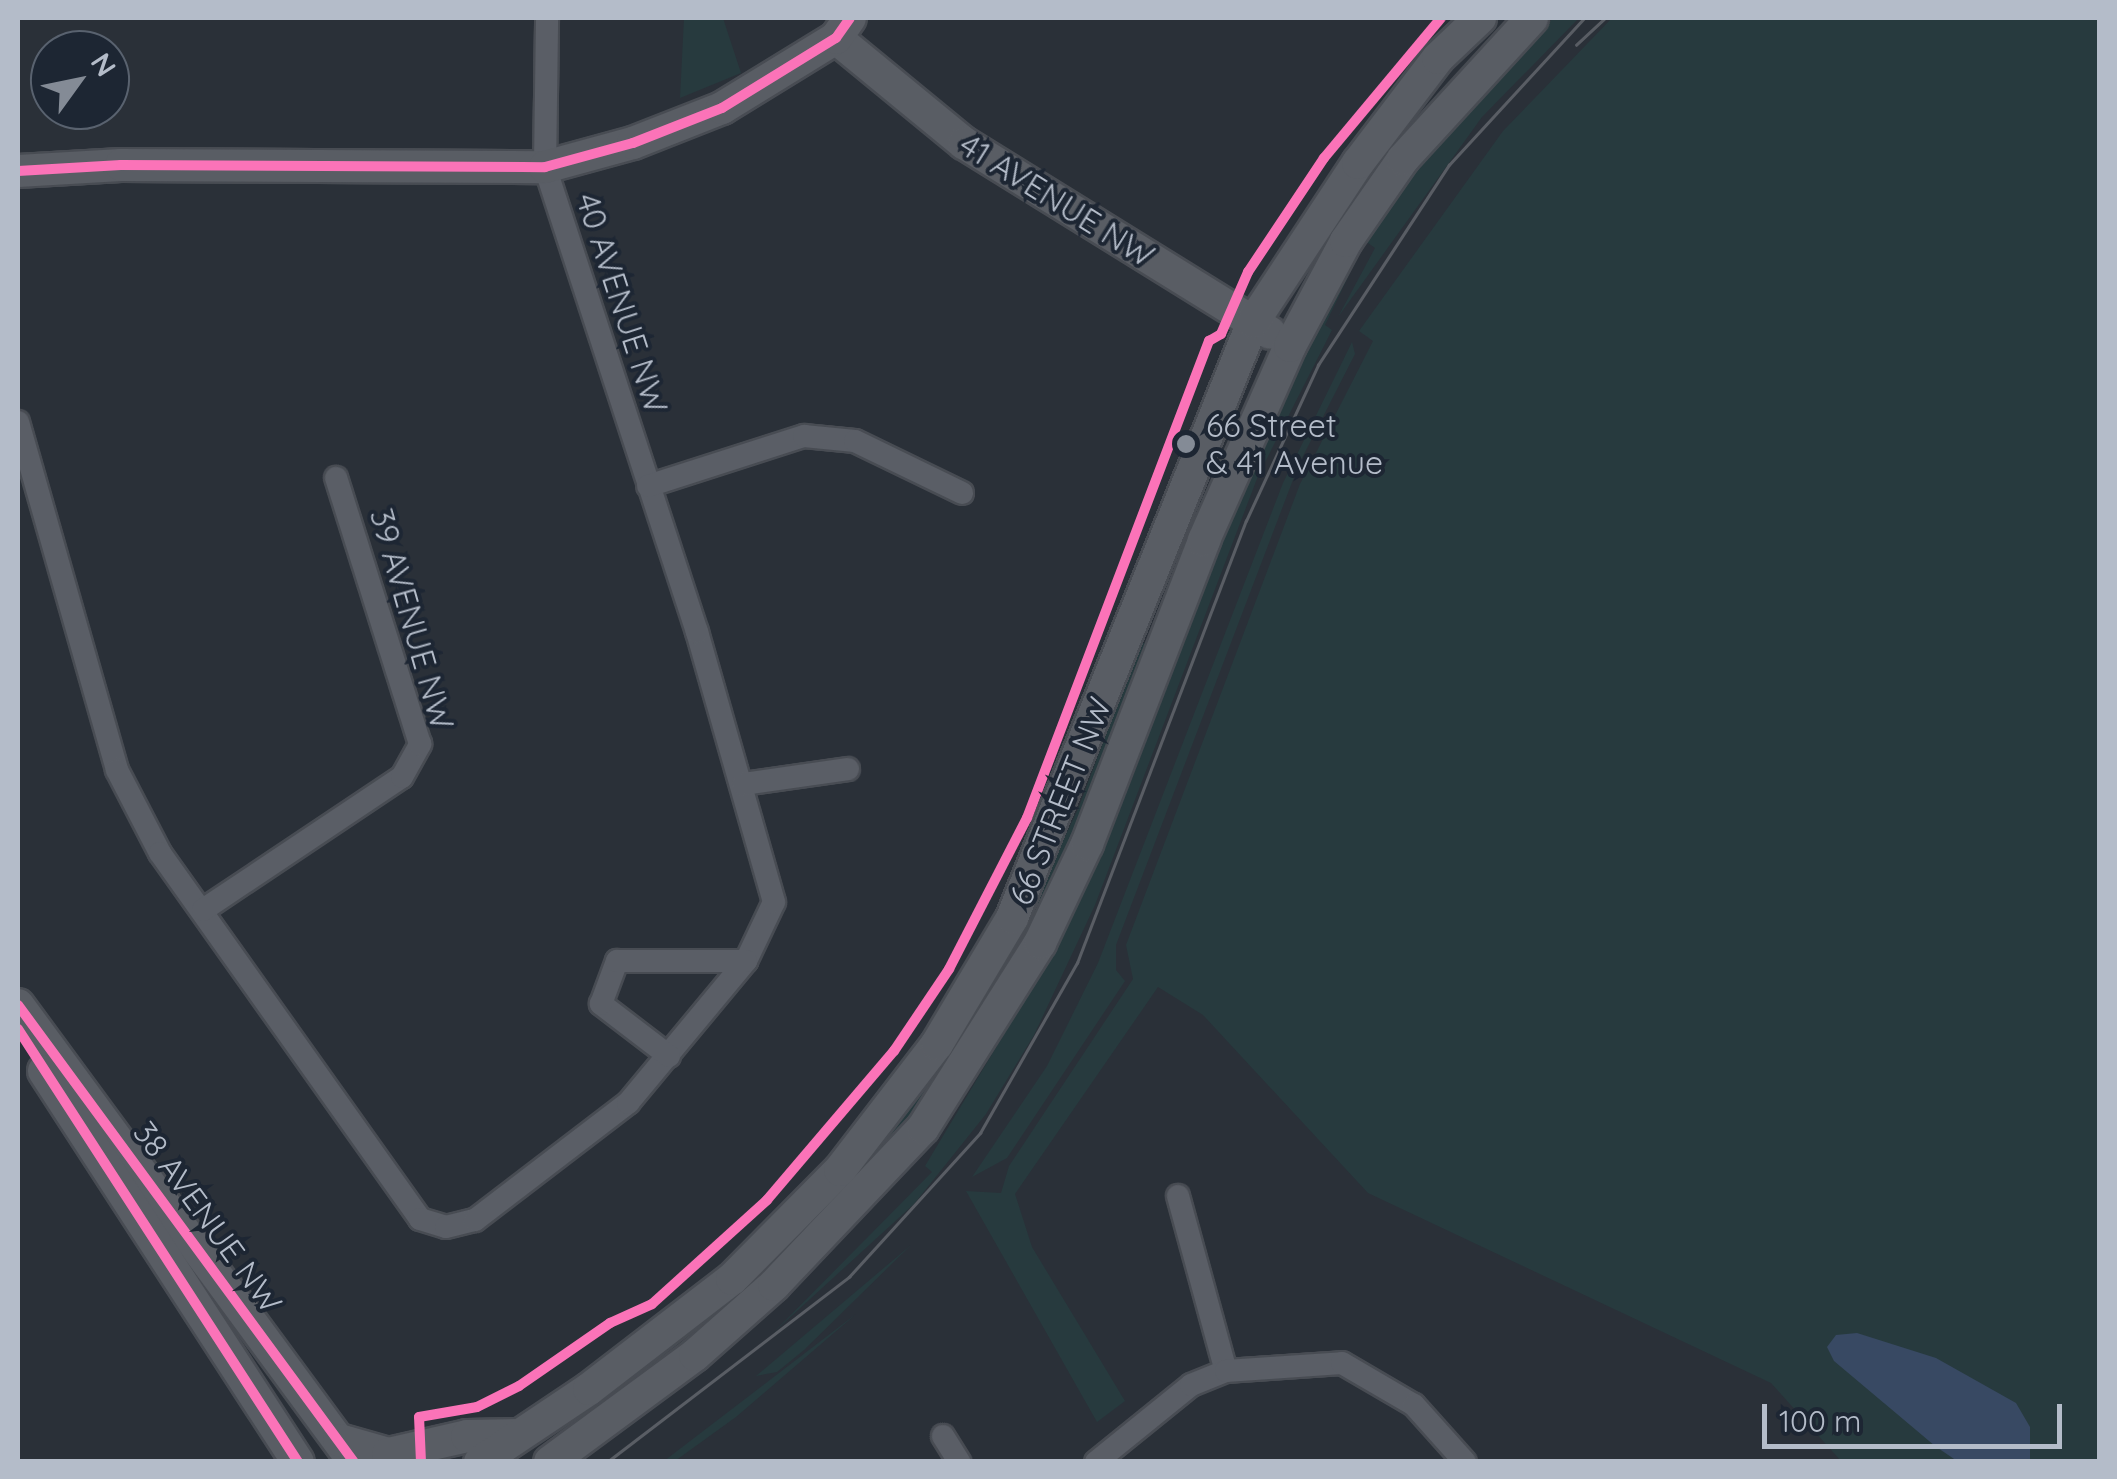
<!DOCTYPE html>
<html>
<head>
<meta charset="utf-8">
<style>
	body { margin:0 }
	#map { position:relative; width:2117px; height:1479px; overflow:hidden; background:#2a3038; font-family:Quicksand,sans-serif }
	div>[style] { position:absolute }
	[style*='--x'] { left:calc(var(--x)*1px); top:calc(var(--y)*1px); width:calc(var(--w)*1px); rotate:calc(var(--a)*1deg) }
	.green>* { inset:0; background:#273a3e }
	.water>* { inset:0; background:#384963 }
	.roads { filter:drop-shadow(2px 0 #484c53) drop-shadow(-2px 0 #484c53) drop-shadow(0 2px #484c53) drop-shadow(0 -2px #484c53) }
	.street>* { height:22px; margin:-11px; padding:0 11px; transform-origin:11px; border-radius:11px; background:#5a5e66 }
	.secondary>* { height:32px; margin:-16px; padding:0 16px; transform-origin:16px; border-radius:16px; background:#595d64 }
	.tram>* { height:2.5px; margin:-1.25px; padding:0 1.25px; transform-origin:1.25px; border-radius:1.25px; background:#595d64 }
	.cycleway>* { height:10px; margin:-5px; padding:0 5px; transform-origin:5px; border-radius:5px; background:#fb73b8 }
	.dots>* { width:28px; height:28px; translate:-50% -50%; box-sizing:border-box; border:5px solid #1d2633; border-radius:50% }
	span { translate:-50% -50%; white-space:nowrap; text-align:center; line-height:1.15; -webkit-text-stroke:8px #1d2633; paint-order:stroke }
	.street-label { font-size:32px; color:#b4bcc9 }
	.poi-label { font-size:32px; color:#b4bcc9 }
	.left { translate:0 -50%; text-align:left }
	.frame { position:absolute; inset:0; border:20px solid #b4bcc9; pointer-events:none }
	.north { position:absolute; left:30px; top:30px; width:100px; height:100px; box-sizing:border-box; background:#1d2633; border:2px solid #59626f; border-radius:50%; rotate:57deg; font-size:28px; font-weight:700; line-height:40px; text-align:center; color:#b4bcc9 }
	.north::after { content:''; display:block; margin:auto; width:35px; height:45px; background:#848b96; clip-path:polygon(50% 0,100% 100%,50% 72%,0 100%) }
	.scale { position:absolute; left:1762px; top:1404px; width:300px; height:45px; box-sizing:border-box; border:5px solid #b4bcc9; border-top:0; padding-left:12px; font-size:30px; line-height:35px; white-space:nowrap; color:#b4bcc9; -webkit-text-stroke:8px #1d2633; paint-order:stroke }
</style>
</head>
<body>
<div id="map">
	<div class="green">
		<div style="clip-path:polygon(684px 18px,723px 18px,741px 73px,680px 98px)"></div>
		<div style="clip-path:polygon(1553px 18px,1579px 18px,1482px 117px,1338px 317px,1375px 248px,1364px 240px,1409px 177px)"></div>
		<div style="clip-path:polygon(1612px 18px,2099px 18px,2099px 1461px,1841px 1461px,1771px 1383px,1368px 1193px,1203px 1015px,1158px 987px,1015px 1194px,1032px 1247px,1125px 1401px,1097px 1422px,966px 1191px,1001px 1193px,1009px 1166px,1133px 979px,1126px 945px,1300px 484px,1373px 341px,1359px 331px,1503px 131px)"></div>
		<div style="clip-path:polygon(1350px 273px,1325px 325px,1332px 330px,1258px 476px,1095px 905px,1034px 1035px,986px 1114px,914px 1204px,774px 1332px,932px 1172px,925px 1166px,1058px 944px,1131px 781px,1264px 423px)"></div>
		<div style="clip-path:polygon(1352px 342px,1355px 354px,1299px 464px,1116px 945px,1116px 970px,1125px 981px,1007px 1158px,972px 1177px,1047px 1066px,1098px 963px,1283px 483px)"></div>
		<div style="clip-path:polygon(1141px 642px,1146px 644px,1114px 740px,1039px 916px,915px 1112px,802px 1241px,670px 1356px,736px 1292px,1010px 952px,1078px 809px)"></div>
		<div style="clip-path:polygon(911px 1245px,804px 1350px,777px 1372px,756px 1376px)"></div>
		<div style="clip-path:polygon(856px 1314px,736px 1417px,675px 1461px,664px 1461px)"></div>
	</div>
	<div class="water">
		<div style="clip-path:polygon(1857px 1333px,1936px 1358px,2016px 1403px,2030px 1427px,2030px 1461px,1957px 1461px,1935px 1446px,1834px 1361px,1827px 1347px,1836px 1335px)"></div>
	</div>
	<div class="roads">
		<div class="street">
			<div style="--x:18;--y:422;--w:362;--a:74.1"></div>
			<div style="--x:117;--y:770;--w:93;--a:62.6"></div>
			<div style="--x:160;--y:853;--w:449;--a:54.6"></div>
			<div style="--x:420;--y:1219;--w:27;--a:17"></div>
			<div style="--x:446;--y:1227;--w:30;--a:-14"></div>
			<div style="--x:475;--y:1220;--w:193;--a:-37.4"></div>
			<div style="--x:628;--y:1103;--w:185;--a:-50.3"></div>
			<div style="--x:746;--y:961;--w:65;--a:-64.6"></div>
			<div style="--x:774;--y:902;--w:281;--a:-105.9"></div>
			<div style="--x:697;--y:632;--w:489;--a:-108.1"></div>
			<div style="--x:545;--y:167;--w:149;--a:-89.2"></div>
			<div style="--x:648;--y:486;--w:164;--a:-17.8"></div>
			<div style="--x:804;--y:436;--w:51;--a:5.6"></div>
			<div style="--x:855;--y:441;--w:119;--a:25.9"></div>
			<div style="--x:743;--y:784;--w:106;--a:-8.1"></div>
			<div style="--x:203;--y:910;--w:239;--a:-33.8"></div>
			<div style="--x:402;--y:777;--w:38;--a:-61"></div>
			<div style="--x:420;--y:744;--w:279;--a:-107.5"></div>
			<div style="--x:669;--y:1056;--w:86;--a:-142.6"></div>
			<div style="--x:601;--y:1004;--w:46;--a:-69.6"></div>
			<div style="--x:617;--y:961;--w:129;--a:0"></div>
			<div style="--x:1178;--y:1196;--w:181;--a:74.7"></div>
			<div style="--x:943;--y:1436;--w:31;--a:58"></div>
			<div style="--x:1096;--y:1462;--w:122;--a:-39"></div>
			<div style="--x:1191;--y:1385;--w:38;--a:-22"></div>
			<div style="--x:1226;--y:1371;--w:116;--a:-3.9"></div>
			<div style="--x:1342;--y:1363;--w:83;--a:30.3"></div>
			<div style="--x:1414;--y:1405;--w:76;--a:48.2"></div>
		</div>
		<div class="secondary">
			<div style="--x:836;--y:38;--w:166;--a:39.4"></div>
			<div style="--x:964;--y:143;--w:360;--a:31.8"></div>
			<div style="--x:18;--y:171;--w:103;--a:-3.3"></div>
			<div style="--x:121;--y:165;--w:424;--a:0.3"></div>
			<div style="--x:545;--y:167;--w:91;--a:-15.3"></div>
			<div style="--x:633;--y:143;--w:96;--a:-21.5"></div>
			<div style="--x:722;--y:108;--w:134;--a:-31.6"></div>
			<div style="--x:836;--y:38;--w:24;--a:-55"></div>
			<div style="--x:18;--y:1005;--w:567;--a:53.68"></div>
			<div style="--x:44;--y:1071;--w:466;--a:57"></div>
			<div style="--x:339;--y:1440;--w:51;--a:15.9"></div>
			<div style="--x:388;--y:1454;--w:81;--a:-12.8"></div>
			<div style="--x:467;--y:1436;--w:52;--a:-1.1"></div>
			<div style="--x:480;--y:1462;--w:131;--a:-33.8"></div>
			<div style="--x:589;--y:1389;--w:180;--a:-37.6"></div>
			<div style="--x:732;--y:1279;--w:153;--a:-45.3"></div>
			<div style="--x:840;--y:1170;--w:159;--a:-52.4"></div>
			<div style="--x:937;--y:1044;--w:147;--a:-59.2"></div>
			<div style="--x:1012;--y:918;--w:643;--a:-67.98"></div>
			<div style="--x:1253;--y:322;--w:191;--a:-56.6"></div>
			<div style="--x:1358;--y:163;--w:132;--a:-52.7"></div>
			<div style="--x:1438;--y:58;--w:58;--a:-43.6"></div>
			<div style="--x:550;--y:1462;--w:180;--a:-36.4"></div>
			<div style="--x:695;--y:1355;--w:106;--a:-41.5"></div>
			<div style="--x:774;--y:1285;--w:216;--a:-46.5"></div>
			<div style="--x:923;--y:1128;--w:219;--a:-57.7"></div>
			<div style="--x:1040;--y:943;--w:110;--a:-64.6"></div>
			<div style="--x:1087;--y:844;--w:326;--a:-68.9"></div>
			<div style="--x:1204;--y:540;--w:212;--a:-66.1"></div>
			<div style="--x:1290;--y:346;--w:119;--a:-61.9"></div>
			<div style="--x:1346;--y:241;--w:100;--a:-55.2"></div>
			<div style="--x:1403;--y:159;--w:191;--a:-47.5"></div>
		</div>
	</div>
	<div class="tram">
		<div style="--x:1576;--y:45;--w:40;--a:-43"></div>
		<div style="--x:607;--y:1462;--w:305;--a:-37.4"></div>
		<div style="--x:849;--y:1277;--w:195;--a:-47.7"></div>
		<div style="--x:980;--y:1133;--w:196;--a:-60.3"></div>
		<div style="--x:1077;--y:963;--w:473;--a:-69.1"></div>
		<div style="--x:1246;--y:521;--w:172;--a:-65.2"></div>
		<div style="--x:1318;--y:365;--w:239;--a:-56.8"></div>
		<div style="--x:1449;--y:165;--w:200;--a:-47.4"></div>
	</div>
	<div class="cycleway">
		<div style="--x:18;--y:171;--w:103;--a:-3.3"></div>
		<div style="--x:121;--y:165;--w:424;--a:0.3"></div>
		<div style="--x:545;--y:167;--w:91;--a:-15.3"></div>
		<div style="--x:633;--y:143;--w:96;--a:-21.5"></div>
		<div style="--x:722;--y:108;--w:134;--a:-31.6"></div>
		<div style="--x:836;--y:38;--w:24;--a:-55"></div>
		<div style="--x:18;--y:1005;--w:567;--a:53.68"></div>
		<div style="--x:18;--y:1029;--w:516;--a:57.11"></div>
		<div style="--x:421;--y:1462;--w:45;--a:-92.5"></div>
		<div style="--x:419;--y:1417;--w:59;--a:-9.8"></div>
		<div style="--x:477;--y:1407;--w:47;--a:-26.6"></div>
		<div style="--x:519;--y:1386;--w:111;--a:-34.7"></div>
		<div style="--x:610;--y:1323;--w:46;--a:-24.3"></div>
		<div style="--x:652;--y:1304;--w:155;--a:-42.1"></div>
		<div style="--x:767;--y:1200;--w:196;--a:-49.6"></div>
		<div style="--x:894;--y:1051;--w:99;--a:-56.1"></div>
		<div style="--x:949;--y:969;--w:170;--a:-62.7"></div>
		<div style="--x:1027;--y:818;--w:511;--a:-69.12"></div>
		<div style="--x:1209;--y:341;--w:14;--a:-30"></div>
		<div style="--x:1221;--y:334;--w:68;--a:-66.5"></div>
		<div style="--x:1248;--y:272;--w:137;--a:-56.3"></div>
		<div style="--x:1324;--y:158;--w:182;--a:-50.1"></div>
	</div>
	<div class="dots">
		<div style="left:1186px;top:444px;background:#848b96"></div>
	</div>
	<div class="street-label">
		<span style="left:1057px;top:200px;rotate:32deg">41 AVENUE NW</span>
		<span style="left:622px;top:303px;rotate:72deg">40 AVENUE NW</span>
		<span style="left:412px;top:619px;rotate:74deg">39 AVENUE NW</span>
		<span style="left:1060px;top:801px;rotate:-68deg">66 STREET NW</span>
		<span style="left:208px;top:1217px;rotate:54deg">38 AVENUE NW</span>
	</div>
	<div class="poi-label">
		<span class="left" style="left:1206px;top:444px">66 Street<br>&amp; 41 Avenue</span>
	</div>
	<div class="frame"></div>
	<div class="north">N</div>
	<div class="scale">100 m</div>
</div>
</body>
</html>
